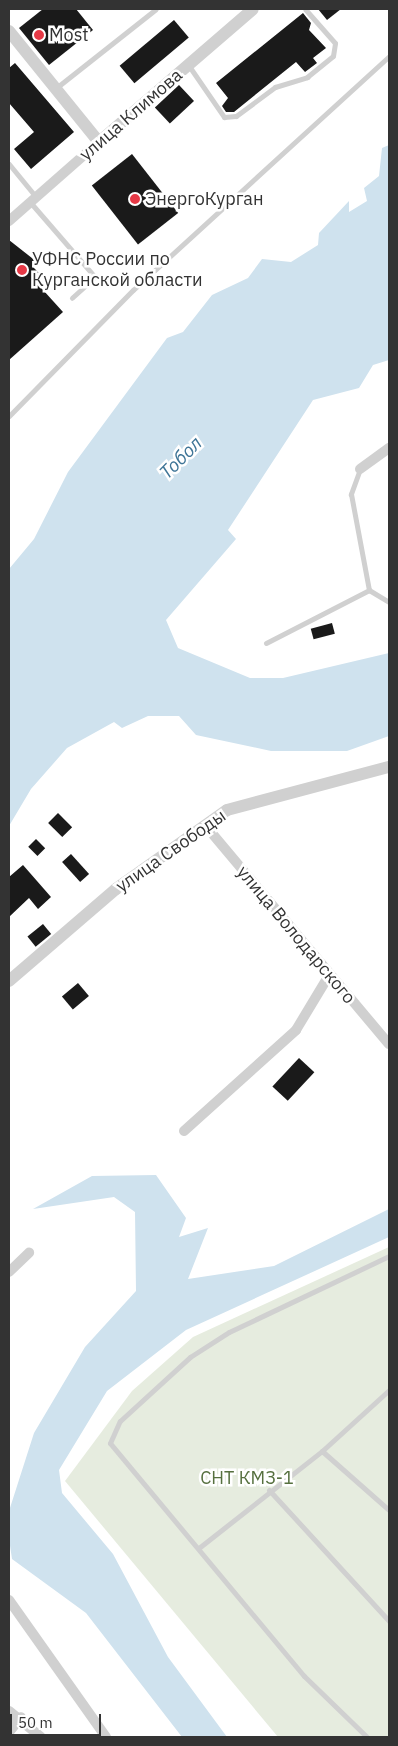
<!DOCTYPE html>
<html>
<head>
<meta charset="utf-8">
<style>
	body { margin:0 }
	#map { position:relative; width:398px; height:1746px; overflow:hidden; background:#fff; font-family:"IBM Plex Sans",sans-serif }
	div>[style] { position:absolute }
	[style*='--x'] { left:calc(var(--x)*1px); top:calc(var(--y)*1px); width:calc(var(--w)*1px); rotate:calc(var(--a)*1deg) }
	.green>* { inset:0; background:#e6ecdf }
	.water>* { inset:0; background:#cfe2ee }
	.building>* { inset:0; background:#1a1a1a; transform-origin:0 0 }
	.service>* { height:5px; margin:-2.5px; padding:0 2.5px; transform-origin:2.5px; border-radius:2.5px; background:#d0d0d0 }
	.minor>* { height:10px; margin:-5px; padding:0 5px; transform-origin:5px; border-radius:5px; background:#d0d0d0 }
	.tertiary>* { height:12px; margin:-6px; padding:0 6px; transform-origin:6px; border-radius:6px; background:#d0d0d0 }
	.dots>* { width:14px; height:14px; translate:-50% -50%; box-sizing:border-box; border:2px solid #fff; border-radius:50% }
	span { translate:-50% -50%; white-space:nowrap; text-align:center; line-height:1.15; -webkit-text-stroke:5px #fff; paint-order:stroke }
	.poi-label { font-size:18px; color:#333 }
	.left { translate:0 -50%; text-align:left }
	.street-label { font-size:18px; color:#333 }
	.park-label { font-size:18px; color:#56703f }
	.water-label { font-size:19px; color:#3f7597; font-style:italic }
	.frame { position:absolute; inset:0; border:10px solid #333; pointer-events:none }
	.scale { position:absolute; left:10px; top:1714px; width:91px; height:22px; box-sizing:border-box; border:2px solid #333; border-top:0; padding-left:6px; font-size:15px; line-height:18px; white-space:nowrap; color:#333; -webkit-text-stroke:4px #fff; paint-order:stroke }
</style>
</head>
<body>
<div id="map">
	<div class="green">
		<div style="clip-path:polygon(389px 1247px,389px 1737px,278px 1737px,65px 1481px,132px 1391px,193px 1337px)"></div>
	</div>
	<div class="water">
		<div style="clip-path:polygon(389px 145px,389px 360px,373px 365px,359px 388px,313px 400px,228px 530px,236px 539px,166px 620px,178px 648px,250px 678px,283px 678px,389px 653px,389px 736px,347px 751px,271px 751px,196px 735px,179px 716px,148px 716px,122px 728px,114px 722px,67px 748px,31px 789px,9px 826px,9px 569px,34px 539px,68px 472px,167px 338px,183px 332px,212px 295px,248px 278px,262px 259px,291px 262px,318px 245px,319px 233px,349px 201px,349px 212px,367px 201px,364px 188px,379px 176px,382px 148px)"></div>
		<div style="clip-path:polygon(156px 1175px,186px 1218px,179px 1237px,208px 1228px,188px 1279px,274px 1266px,389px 1209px,389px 1237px,186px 1330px,107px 1391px,59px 1470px,62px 1493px,113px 1554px,168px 1657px,227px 1737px,182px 1737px,86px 1613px,12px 1559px,9px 1539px,9px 1511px,34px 1433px,85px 1347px,136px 1291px,135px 1212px,114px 1197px,33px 1209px,92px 1176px)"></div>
	</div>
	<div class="building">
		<div style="clip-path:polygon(43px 9px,76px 9px,93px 30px,49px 65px,19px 28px)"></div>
		<div style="clip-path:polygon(318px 9px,341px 9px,327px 20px)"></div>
		<div style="clip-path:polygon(303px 13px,311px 23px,309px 30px,326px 48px,313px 58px,317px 63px,305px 72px,296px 62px,234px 112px,226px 112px,222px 106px,228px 98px,216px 83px)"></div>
		<div style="left:174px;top:20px;width:23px;height:71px;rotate:50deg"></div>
		<div style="clip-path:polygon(15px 63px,74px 132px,31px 169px,14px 149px,34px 132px,9px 103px,9px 68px)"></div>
		<div style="left:179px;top:85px;width:22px;height:33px;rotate:47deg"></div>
		<div style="left:132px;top:154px;width:75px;height:51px;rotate:52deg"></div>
		<div style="clip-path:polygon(9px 240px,37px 262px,32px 266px,40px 274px,34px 280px,63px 312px,9px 360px)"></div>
		<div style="left:332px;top:623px;width:11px;height:22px;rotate:75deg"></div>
		<div style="left:58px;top:813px;width:20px;height:14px;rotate:45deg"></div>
		<div style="left:36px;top:839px;width:13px;height:11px;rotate:45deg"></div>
		<div style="left:71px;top:854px;width:27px;height:12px;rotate:48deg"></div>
		<div style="clip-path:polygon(23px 865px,51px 897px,38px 909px,29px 898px,9px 917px,9px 877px)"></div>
		<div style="left:43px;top:924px;width:13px;height:20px;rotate:51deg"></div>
		<div style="left:78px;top:983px;width:17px;height:21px;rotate:50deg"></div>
		<div style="left:299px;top:1058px;width:21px;height:39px;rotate:43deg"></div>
	</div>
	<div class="service">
		<div style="--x:189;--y:66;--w:62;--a:55.5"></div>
		<div style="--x:224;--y:117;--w:12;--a:-5"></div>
		<div style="--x:236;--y:116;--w:49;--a:-36.6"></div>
		<div style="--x:275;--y:87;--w:34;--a:-17"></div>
		<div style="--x:307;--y:77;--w:33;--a:-39"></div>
		<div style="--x:333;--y:56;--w:13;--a:-81"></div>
		<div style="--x:335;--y:43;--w:45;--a:-131.4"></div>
		<div style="--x:56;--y:88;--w:127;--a:-38.3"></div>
		<div style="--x:9;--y:164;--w:43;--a:50.7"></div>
		<div style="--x:30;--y:202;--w:99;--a:49.1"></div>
		<div style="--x:95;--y:277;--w:31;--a:138"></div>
		<div style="--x:9;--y:416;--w:177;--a:-45.5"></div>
		<div style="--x:133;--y:290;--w:347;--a:-42.4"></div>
		<div style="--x:360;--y:469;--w:27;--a:110"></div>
		<div style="--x:351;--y:494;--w:98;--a:79.4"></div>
		<div style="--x:369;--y:590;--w:23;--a:31"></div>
		<div style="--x:266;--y:643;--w:116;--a:-27.2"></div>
		<div style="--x:322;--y:1451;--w:89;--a:41.4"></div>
		<div style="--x:269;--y:1490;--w:178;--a:47.5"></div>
		<div style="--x:200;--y:1547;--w:155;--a:-38.2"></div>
		<div style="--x:322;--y:1451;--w:91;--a:-42.3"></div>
		<div style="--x:367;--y:1737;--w:88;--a:-135.9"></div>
		<div style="--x:304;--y:1676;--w:303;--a:-129.8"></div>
		<div style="--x:110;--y:1443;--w:24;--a:-66"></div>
		<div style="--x:120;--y:1421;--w:95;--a:-42.4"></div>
		<div style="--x:190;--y:1357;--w:46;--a:-32.7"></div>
		<div style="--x:229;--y:1332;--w:177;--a:-25.4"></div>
	</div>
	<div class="minor">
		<div style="--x:9;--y:221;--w:120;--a:-41.3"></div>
		<div style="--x:360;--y:469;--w:36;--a:-36"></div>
		<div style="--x:205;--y:825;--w:286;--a:50"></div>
		<div style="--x:184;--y:1131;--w:151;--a:-42"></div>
		<div style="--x:296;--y:1030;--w:62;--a:-58.9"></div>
		<div style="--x:9;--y:1272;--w:28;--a:-44"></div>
		<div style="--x:9;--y:1600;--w:168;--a:54.7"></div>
		<div style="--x:9;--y:1711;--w:41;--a:39.1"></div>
		<div style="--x:9;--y:1732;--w:19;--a:-51"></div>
	</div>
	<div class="tertiary">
		<div style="--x:9;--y:31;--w:143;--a:51"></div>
		<div style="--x:99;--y:142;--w:203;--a:-40.8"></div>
		<div style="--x:9;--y:981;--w:141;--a:-40.7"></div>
		<div style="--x:116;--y:889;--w:136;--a:-35.4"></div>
		<div style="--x:227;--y:810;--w:168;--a:-14.9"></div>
	</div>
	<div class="dots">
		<div style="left:39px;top:35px;background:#e63946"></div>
		<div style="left:135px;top:199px;background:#e63946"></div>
		<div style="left:22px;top:270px;background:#e63946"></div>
	</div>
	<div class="poi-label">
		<span class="left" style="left:49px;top:35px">Most</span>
		<span class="left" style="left:145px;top:199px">ЭнергоКурган</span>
		<span class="left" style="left:32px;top:270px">УФНС России по<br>Курганской области</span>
	</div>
	<div class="street-label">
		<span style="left:131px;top:115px;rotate:-41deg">улица Климова</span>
		<span style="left:171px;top:851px;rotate:-35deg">улица Свободы</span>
		<span style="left:296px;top:935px;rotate:50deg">улица Володарского</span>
	</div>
	<div class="park-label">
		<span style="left:247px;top:1478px">СНТ КМЗ-1</span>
	</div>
	<div class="water-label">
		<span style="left:181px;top:458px;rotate:-45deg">Тобол</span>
	</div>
	<div class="frame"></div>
	<div class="scale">50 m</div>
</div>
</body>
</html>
